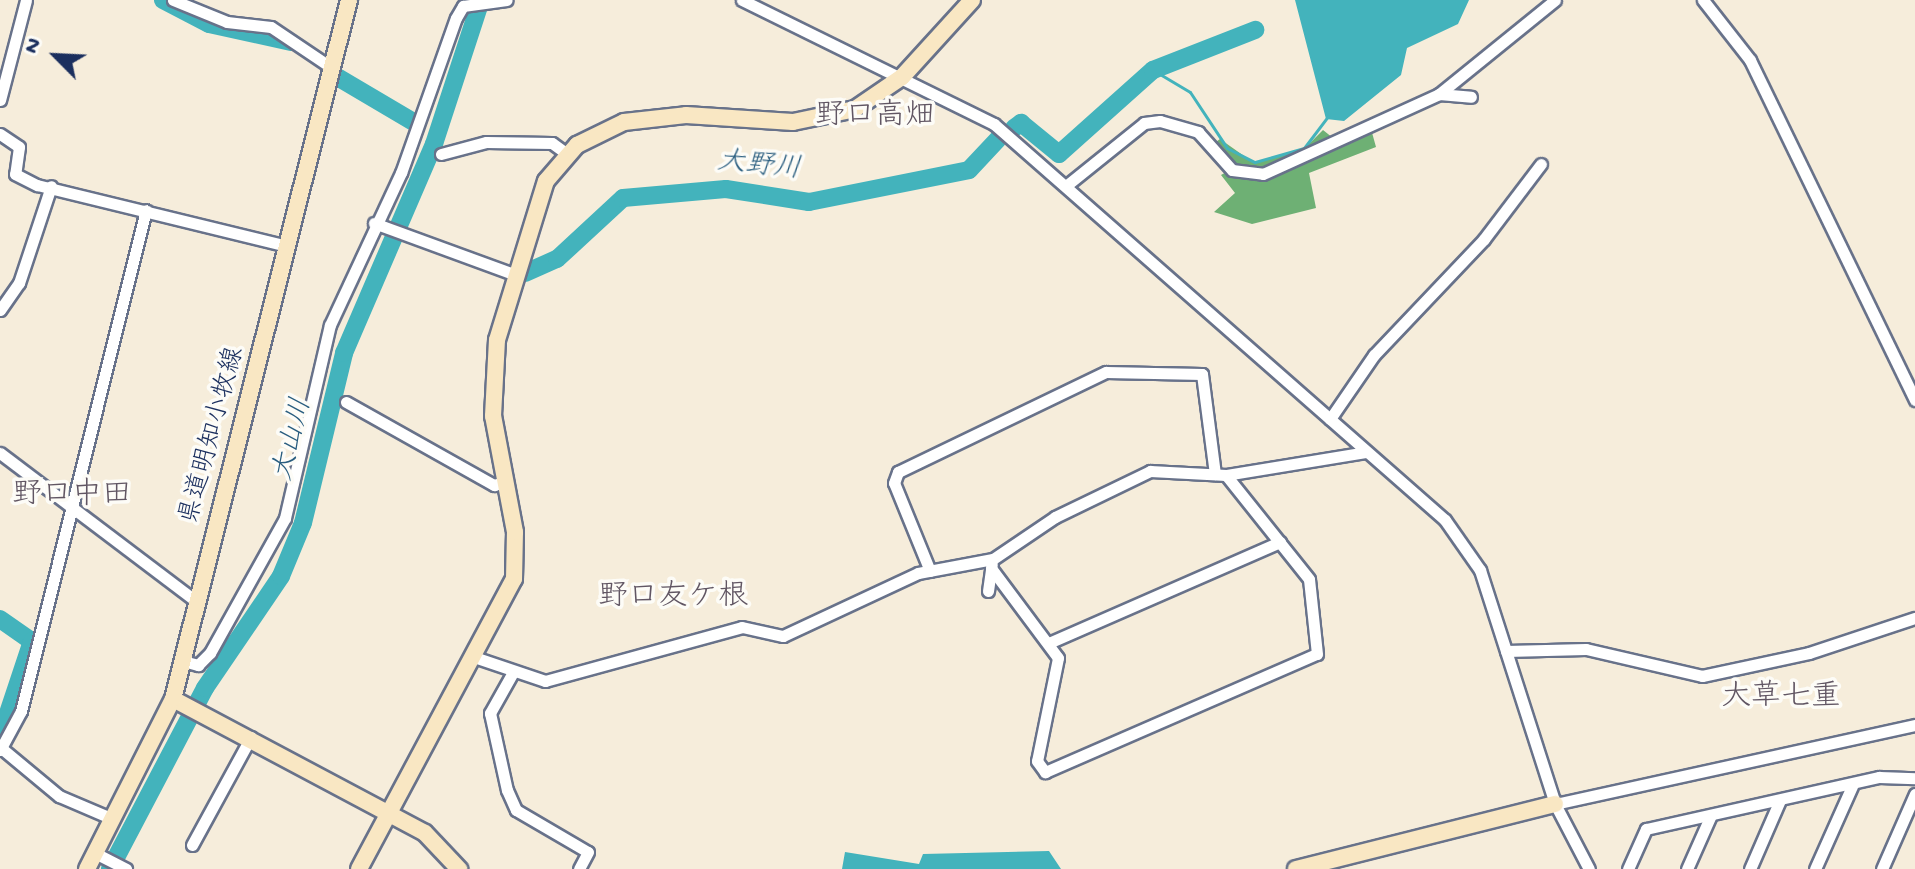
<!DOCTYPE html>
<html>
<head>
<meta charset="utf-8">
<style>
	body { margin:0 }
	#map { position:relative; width:1915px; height:869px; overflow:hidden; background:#f6eddb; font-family:"Gochi Hand","Klee One",sans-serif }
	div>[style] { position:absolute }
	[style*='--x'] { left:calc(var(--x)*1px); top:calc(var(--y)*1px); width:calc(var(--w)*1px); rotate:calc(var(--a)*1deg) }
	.forest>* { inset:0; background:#6eb074 }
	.water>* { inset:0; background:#43b3bc }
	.stream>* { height:3px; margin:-1.5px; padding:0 1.5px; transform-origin:1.5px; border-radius:1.5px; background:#43b3bc }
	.river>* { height:18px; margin:-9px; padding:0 9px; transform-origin:9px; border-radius:9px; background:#43b3bc }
	.roads { filter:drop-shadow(2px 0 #68728a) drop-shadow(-2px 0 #68728a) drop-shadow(0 2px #68728a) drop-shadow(0 -2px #68728a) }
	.street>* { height:11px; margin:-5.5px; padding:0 5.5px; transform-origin:5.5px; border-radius:5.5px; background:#fff }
	.secondary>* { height:16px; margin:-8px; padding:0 8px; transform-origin:8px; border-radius:8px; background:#f9e7c3 }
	span { translate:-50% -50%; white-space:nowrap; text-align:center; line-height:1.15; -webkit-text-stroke:7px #fdfcf7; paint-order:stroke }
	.street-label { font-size:26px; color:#1b2f5e }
	.water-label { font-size:28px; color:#295d7f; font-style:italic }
	.quarter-label { font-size:30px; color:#615663 }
	.north { position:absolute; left:16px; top:16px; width:80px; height:80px; -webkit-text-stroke:6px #fdfcf7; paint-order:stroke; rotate:294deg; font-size:22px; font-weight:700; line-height:32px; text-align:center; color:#1b2f5e }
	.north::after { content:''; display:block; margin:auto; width:28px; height:36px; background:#1b2f5e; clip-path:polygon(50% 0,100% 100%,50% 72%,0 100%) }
</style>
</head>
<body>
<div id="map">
	<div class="forest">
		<div style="clip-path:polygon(1371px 129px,1376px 147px,1309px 173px,1316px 208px,1252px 224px,1214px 212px,1235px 193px,1221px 175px,1237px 166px,1213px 144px,1220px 139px,1254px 163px,1304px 149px,1323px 130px,1333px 138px)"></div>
	</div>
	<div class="water">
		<div style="clip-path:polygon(1295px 0,1469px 0,1458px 24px,1407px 48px,1401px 75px,1344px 121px,1326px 119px)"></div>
		<div style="clip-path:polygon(1049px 851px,1061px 869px,842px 869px,845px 852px,919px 864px,923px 854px)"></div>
	</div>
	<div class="stream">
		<div style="--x:1153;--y:70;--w:43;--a:30.7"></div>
		<div style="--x:1190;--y:92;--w:67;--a:56.5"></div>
		<div style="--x:1227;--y:148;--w:31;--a:27"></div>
		<div style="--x:1255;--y:162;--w:51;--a:-15.9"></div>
		<div style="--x:1304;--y:148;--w:40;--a:-53"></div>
	</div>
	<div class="river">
		<div style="--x:163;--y:0;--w:52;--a:27.6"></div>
		<div style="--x:209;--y:24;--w:84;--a:12.4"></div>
		<div style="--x:339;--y:78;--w:85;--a:30.5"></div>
		<div style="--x:1014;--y:128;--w:9;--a:-36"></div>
		<div style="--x:1021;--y:123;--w:49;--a:39.2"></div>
		<div style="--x:1059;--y:154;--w:126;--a:-41.8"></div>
		<div style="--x:1153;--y:70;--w:110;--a:-21.4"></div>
		<div style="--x:525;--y:273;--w:35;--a:-24"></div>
		<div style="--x:557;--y:259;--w:90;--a:-42.7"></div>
		<div style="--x:623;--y:198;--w:103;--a:-5"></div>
		<div style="--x:726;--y:189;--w:84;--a:8.9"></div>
		<div style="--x:809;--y:202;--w:163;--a:-11.3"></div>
		<div style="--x:969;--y:170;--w:42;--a:-46.9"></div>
		<div style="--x:0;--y:619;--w:39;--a:35"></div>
		<div style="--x:32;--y:641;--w:101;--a:108.4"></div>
		<div style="--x:110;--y:869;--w:204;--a:-62.3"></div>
		<div style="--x:205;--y:688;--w:135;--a:-55.8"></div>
		<div style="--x:281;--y:576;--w:57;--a:-67.5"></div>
		<div style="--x:303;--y:523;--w:175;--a:-76.4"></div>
		<div style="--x:344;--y:353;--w:228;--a:-66.7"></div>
		<div style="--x:434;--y:144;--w:151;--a:-71.9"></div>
	</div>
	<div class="roads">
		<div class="street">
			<div style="--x:173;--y:0;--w:58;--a:22.2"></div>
			<div style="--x:227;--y:22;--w:44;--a:6.5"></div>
			<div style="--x:271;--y:27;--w:73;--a:33.9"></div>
			<div style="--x:742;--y:0;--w:281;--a:26.2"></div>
			<div style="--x:994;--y:124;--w:600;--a:41.28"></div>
			<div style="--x:1445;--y:520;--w:61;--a:55"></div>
			<div style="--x:1480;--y:570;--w:246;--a:72.2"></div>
			<div style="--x:1555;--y:804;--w:73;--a:62.4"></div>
			<div style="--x:1703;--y:0;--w:76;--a:51.9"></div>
			<div style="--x:1750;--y:60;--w:378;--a:64.1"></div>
			<div style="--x:1439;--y:94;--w:32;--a:5"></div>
			<div style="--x:0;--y:100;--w:103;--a:-75.4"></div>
			<div style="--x:0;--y:134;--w:23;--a:34"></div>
			<div style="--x:19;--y:147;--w:27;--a:98"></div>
			<div style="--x:15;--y:174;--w:25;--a:27"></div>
			<div style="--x:37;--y:185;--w:257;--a:13.7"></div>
			<div style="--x:441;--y:154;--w:47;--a:-14.9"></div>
			<div style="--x:486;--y:142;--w:66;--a:0.9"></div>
			<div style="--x:552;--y:143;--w:17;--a:36"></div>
			<div style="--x:1067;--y:185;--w:99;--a:-38.8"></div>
			<div style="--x:1144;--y:123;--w:16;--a:-7"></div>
			<div style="--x:1160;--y:121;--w:40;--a:16"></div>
			<div style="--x:1198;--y:132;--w:51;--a:48.2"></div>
			<div style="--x:1232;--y:170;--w:31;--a:7"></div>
			<div style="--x:1263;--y:174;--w:193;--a:-24.4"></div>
			<div style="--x:1439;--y:94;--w:149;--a:-39"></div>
			<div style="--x:374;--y:223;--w:148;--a:20.1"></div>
			<div style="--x:0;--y:310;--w:33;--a:-55"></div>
			<div style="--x:19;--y:283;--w:102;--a:-71.7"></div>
			<div style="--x:346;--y:402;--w:170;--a:29.3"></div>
			<div style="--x:494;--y:485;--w:10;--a:-17"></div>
			<div style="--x:1330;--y:419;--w:78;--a:-55.5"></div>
			<div style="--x:1374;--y:355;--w:160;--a:-46.5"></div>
			<div style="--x:1484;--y:239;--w:94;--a:-52.8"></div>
			<div style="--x:0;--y:453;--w:246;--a:37.1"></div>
			<div style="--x:991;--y:568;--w:112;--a:53.3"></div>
			<div style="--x:1058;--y:658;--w:105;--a:101.5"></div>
			<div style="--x:1037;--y:761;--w:14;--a:54"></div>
			<div style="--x:1045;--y:772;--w:296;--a:-23.5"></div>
			<div style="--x:1317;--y:654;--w:75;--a:-96.1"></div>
			<div style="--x:1309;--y:579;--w:133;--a:-128.6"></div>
			<div style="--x:930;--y:571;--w:95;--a:-112.2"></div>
			<div style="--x:894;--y:483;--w:12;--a:-70"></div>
			<div style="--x:898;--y:472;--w:231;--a:-25.7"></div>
			<div style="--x:1106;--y:372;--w:96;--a:1.2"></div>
			<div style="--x:1202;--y:374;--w:101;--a:82.6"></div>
			<div style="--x:988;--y:591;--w:27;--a:-82"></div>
			<div style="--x:1051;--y:642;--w:250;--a:-23.6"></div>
			<div style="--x:1506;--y:651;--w:80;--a:-1.4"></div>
			<div style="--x:1586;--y:649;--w:119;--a:13.1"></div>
			<div style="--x:1702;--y:676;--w:109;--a:-12.1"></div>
			<div style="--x:1809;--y:653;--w:112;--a:-18.3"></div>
			<div style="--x:477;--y:658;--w:72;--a:18.7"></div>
			<div style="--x:545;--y:681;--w:204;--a:-15.3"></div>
			<div style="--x:742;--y:627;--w:42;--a:12.4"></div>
			<div style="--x:783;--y:636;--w:149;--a:-25"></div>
			<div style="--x:918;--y:573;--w:76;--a:-10.6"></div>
			<div style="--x:993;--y:559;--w:75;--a:-34.1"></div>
			<div style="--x:1055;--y:517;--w:106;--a:-25.8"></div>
			<div style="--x:1150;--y:471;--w:76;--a:3"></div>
			<div style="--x:1226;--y:475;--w:142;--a:-9.3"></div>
			<div style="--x:183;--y:661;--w:16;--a:15"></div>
			<div style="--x:198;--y:665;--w:17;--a:-45"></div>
			<div style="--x:210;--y:653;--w:154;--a:-60.9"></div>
			<div style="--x:285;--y:518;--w:198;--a:-76.9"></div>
			<div style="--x:330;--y:325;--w:168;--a:-65"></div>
			<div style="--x:401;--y:173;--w:164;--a:-70.5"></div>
			<div style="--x:456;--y:18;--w:14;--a:-60"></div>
			<div style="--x:463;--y:6;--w:44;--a:-7.8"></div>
			<div style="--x:512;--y:674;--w:45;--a:119.4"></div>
			<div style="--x:490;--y:713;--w:79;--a:77.6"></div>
			<div style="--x:507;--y:790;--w:22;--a:66"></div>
			<div style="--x:516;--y:810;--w:83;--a:30.3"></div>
			<div style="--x:588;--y:852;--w:19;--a:118"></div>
			<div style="--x:0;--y:747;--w:77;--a:39.7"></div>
			<div style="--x:59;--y:796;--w:59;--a:23.1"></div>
			<div style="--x:0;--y:750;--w:44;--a:-61.7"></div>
			<div style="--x:21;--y:711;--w:516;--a:-75.99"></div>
			<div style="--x:1555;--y:804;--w:369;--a:-12.4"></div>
			<div style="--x:192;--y:845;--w:123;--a:-61.4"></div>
			<div style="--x:95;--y:853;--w:35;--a:27"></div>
			<div style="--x:1628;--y:869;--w:44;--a:-65.8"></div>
			<div style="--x:1646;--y:829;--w:239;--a:-12.6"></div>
			<div style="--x:1879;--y:777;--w:36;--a:2"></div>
			<div style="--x:1687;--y:869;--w:59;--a:-66"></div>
			<div style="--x:1750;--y:869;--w:75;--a:-66.5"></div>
			<div style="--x:1815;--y:869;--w:93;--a:-65.9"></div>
			<div style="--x:1882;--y:869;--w:82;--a:-66.3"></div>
		</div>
		<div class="secondary">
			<div style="--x:173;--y:699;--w:285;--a:28"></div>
			<div style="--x:425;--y:833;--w:50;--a:46.6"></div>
			<div style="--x:87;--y:869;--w:191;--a:-63.2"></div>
			<div style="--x:173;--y:699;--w:721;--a:-75.87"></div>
			<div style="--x:359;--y:869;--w:329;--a:-61.9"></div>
			<div style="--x:514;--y:579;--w:47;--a:-88.8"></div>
			<div style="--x:515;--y:532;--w:118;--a:-100.7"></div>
			<div style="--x:493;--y:416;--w:76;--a:-87"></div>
			<div style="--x:497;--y:340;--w:166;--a:-72.9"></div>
			<div style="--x:546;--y:181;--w:48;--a:-49.3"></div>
			<div style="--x:577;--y:145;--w:52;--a:-26.1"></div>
			<div style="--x:624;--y:122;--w:62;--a:-6.4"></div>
			<div style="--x:686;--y:115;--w:107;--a:3.7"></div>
			<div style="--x:793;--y:122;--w:63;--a:-11.8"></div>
			<div style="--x:855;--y:109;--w:57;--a:-34.2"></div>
			<div style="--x:902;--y:77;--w:104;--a:-47.7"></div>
			<div style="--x:1296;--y:869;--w:267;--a:-14.1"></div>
		</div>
	</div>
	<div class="street-label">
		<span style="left:214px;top:436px;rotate:-75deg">県道明知小牧線</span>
	</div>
	<div class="water-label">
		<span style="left:759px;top:167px;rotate:6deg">大野川</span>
		<span style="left:294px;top:440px;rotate:-76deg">大山川</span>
	</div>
	<div class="quarter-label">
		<span style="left:875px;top:118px">野口高畑</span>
		<span style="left:72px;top:497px">野口中田</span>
		<span style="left:673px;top:599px">野口友ケ根</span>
		<span style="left:1781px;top:699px">大草七重</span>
	</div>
	<div class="north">N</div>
</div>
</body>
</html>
